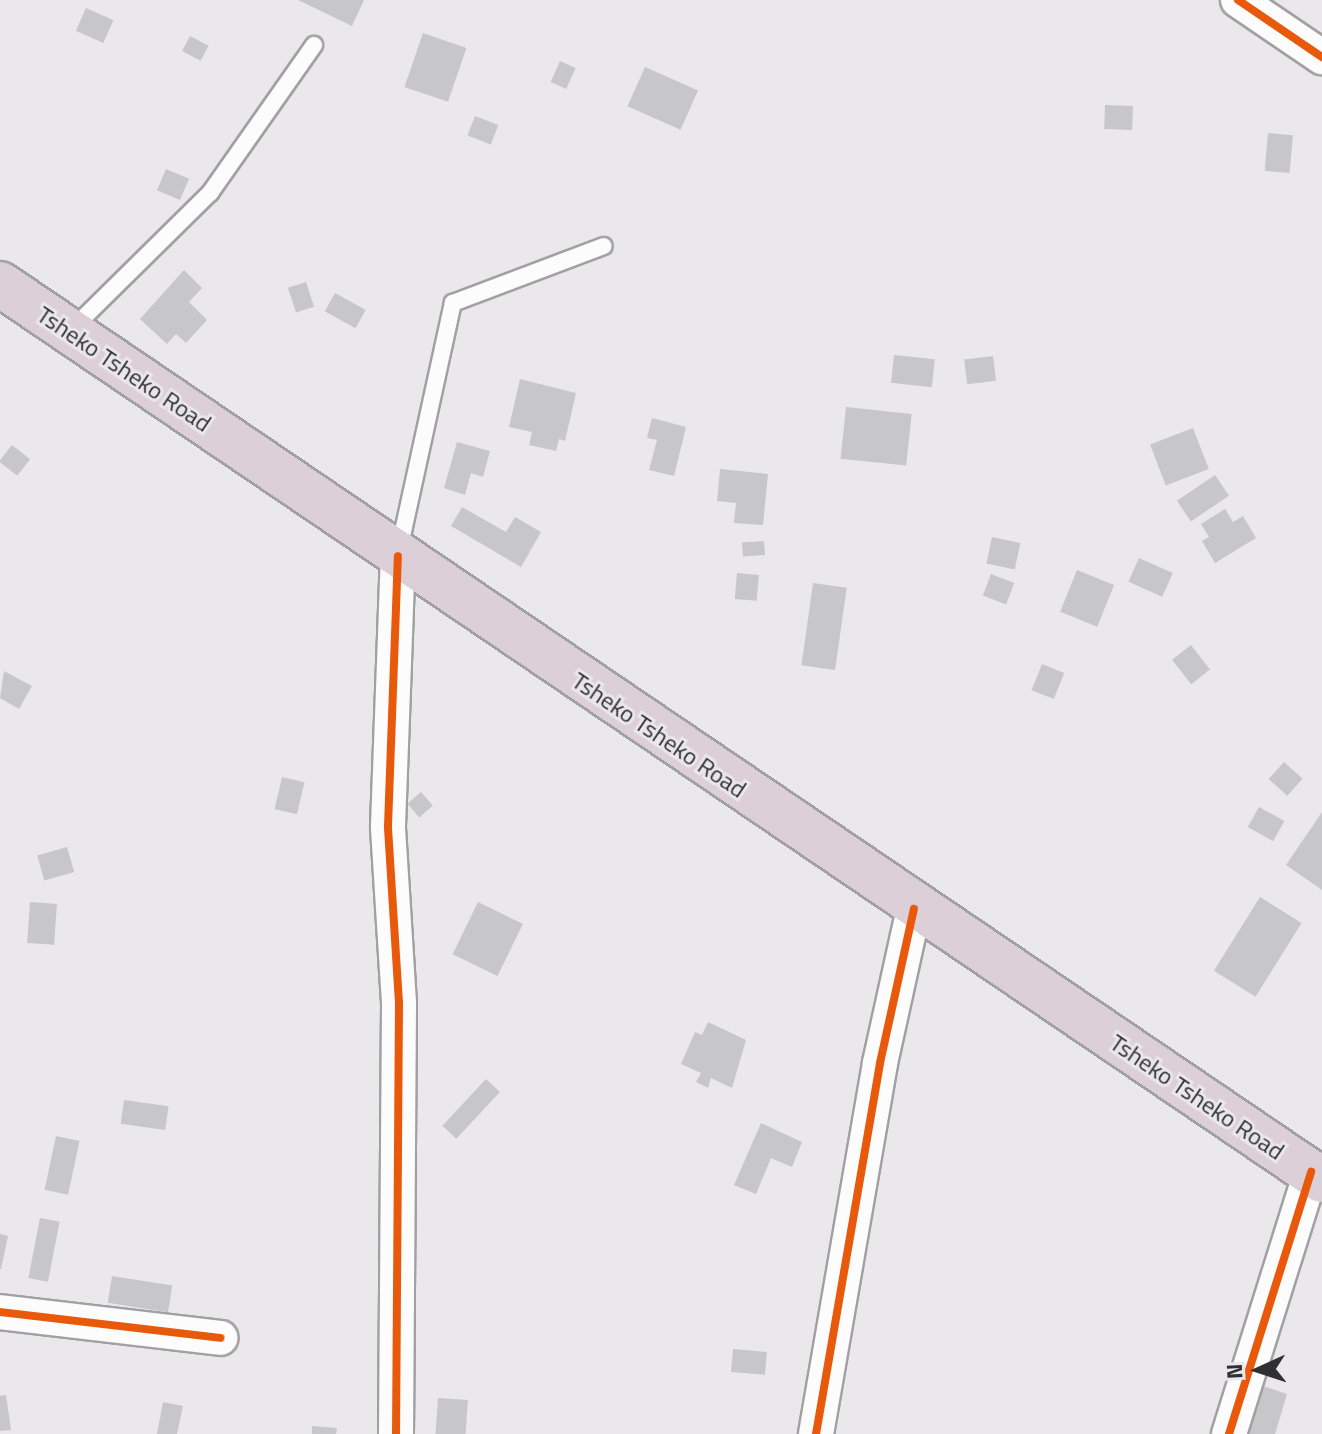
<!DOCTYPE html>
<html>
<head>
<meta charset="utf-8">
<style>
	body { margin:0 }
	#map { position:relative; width:1322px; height:1434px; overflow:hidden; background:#eae8eb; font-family:"Titillium Web",sans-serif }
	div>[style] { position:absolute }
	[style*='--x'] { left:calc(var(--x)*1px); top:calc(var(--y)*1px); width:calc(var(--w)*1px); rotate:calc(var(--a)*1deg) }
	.building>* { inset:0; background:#c7c6c9; transform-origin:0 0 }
	.roads { filter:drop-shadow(2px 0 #a1a0a2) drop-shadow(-2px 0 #a1a0a2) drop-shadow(0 2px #a1a0a2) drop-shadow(0 -2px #a1a0a2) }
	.lane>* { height:16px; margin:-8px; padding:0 8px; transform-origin:8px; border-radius:8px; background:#fcfcfc }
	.street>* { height:34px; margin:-17px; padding:0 17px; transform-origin:17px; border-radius:17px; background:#fcfcfc }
	.highway>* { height:44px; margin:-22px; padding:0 22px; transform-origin:22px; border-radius:22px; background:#ddcfd8 }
	.cycleway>* { height:8px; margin:-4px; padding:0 4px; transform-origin:4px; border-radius:4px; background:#e8590c }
	span { translate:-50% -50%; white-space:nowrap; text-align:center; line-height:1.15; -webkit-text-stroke:6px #eae7ec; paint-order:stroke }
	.street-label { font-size:24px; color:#302f31 }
	.north { position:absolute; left:1218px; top:1330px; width:80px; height:80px; -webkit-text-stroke:6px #eae7ec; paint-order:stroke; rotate:267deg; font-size:22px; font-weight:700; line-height:32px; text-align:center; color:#302f31 }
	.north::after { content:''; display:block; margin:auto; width:28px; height:36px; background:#302f31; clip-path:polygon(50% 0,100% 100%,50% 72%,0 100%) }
</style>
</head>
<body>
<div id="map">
	<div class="building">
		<div style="clip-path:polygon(298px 0,364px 0,352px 26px)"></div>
		<div style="left:86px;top:8px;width:30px;height:25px;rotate:24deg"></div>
		<div style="left:423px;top:33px;width:46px;height:57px;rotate:19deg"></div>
		<div style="left:190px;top:36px;width:21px;height:17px;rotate:28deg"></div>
		<div style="left:560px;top:61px;width:17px;height:23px;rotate:24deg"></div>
		<div style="left:645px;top:67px;width:58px;height:43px;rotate:24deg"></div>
		<div style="left:1105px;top:105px;width:28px;height:24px;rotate:2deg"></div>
		<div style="left:475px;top:116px;width:25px;height:21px;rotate:21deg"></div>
		<div style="left:1268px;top:133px;width:25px;height:38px;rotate:5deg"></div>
		<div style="left:166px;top:169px;width:25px;height:23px;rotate:23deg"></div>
		<div style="clip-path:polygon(184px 270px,202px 288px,189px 302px,207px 320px,186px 343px,176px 334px,167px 344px,140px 319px)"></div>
		<div style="left:306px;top:282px;width:26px;height:19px;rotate:72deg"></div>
		<div style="left:335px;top:293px;width:35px;height:21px;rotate:29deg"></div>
		<div style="left:894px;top:355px;width:41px;height:28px;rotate:6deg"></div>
		<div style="left:993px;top:356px;width:25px;height:29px;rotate:83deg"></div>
		<div style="clip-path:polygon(520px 379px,576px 393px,565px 441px,559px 439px,556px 451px,529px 445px,532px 432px,509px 427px)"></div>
		<div style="left:846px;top:407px;width:66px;height:52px;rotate:6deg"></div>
		<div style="clip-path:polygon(652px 418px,686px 427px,674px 476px,649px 470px,657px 440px,647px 438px)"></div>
		<div style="left:1193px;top:428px;width:44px;height:46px;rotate:69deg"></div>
		<div style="clip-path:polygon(457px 442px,490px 451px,483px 477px,471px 473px,465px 495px,444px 488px)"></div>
		<div style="left:12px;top:445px;width:23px;height:21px;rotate:38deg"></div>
		<div style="clip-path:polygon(720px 469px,768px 474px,763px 525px,734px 523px,736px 503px,717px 501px)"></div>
		<div style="left:1215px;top:475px;width:25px;height:46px;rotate:56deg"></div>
		<div style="clip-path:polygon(462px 507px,506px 532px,515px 517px,541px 532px,521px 567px,451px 526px)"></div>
		<div style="clip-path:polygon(1225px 509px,1233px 522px,1243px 516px,1256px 538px,1215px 563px,1202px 541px,1209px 537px,1201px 524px)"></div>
		<div style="left:992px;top:537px;width:29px;height:27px;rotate:12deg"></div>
		<div style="left:764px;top:541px;width:14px;height:22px;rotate:86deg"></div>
		<div style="left:1139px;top:558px;width:37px;height:26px;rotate:24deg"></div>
		<div style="left:1077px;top:570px;width:40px;height:45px;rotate:22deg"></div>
		<div style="left:737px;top:573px;width:22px;height:26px;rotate:5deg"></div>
		<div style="left:991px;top:574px;width:25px;height:23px;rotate:21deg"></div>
		<div style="left:813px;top:583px;width:34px;height:83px;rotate:8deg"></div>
		<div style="left:1191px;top:645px;width:31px;height:24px;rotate:52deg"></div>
		<div style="left:1042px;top:664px;width:24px;height:28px;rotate:22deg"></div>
		<div style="clip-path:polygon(4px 671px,32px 686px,19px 709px,0 698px)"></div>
		<div style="left:1284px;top:762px;width:25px;height:23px;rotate:42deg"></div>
		<div style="left:282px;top:777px;width:23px;height:33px;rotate:13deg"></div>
		<div style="left:421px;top:792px;width:18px;height:18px;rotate:49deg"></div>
		<div style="left:1259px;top:807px;width:29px;height:23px;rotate:29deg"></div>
		<div style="clip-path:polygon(1322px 812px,1322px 890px,1286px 865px)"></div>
		<div style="left:67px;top:847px;width:26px;height:31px;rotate:74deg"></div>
		<div style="left:1260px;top:897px;width:49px;height:87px;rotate:32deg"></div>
		<div style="left:30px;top:902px;width:27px;height:41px;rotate:4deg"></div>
		<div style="left:478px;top:902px;width:50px;height:58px;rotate:26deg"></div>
		<div style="clip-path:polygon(708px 1022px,746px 1040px,732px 1088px,711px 1078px,708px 1088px,696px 1082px,701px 1073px,681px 1064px,695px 1032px,702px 1035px)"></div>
		<div style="left:486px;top:1079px;width:19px;height:64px;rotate:43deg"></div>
		<div style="left:124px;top:1100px;width:45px;height:24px;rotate:8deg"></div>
		<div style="clip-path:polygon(761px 1123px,802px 1142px,792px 1167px,771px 1158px,756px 1194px,734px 1185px)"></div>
		<div style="left:56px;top:1136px;width:24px;height:55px;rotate:12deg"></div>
		<div style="left:40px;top:1218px;width:20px;height:61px;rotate:11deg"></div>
		<div style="clip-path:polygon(0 1234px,8px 1236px,1px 1269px,0 1269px)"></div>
		<div style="left:112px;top:1276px;width:61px;height:27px;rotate:9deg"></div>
		<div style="left:733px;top:1349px;width:34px;height:23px;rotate:5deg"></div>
		<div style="clip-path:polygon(1263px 1386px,1287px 1394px,1275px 1434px,1248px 1434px)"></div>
		<div style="clip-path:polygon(6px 1395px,11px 1430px,0 1431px,0 1396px)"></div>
		<div style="left:438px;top:1398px;width:30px;height:36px;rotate:4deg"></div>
		<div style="clip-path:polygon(163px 1402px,183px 1406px,177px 1434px,157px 1434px)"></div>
		<div style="clip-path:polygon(312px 1426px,337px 1428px,336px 1434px,312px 1434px)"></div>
	</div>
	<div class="roads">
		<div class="lane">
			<div style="--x:72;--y:329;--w:194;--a:-44.6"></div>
			<div style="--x:210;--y:193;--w:181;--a:-54.9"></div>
			<div style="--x:399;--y:550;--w:253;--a:-77.7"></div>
			<div style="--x:453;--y:303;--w:161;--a:-20.7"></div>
		</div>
		<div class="street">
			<div style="--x:1238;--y:0;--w:102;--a:34.2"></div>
			<div style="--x:0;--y:1312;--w:222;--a:6.7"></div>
			<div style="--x:396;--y:1434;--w:431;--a:-89.6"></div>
			<div style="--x:399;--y:1003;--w:177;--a:-93.6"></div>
			<div style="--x:388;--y:826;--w:270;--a:-87.9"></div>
			<div style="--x:816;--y:1434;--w:376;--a:-80.2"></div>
			<div style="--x:880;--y:1063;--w:158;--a:-77.6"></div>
			<div style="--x:1229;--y:1434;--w:275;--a:-72.6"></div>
		</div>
		<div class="highway">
			<div style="--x:0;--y:284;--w:1597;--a:34.13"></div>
		</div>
	</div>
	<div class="cycleway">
		<div style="--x:1238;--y:0;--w:102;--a:34.2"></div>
		<div style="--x:0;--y:1312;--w:222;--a:6.7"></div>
		<div style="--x:396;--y:1434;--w:431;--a:-89.6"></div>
		<div style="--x:399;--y:1003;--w:177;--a:-93.6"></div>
		<div style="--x:388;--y:826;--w:270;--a:-87.9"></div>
		<div style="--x:816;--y:1434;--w:376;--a:-80.2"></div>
		<div style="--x:880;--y:1063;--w:158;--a:-77.6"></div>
		<div style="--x:1229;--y:1434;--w:275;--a:-72.6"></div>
	</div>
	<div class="street-label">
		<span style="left:124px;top:369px;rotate:34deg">Tsheko Tsheko Road</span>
		<span style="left:659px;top:735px;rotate:34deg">Tsheko Tsheko Road</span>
		<span style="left:1197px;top:1097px;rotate:34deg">Tsheko Tsheko Road</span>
	</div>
	<div class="north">N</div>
</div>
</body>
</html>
